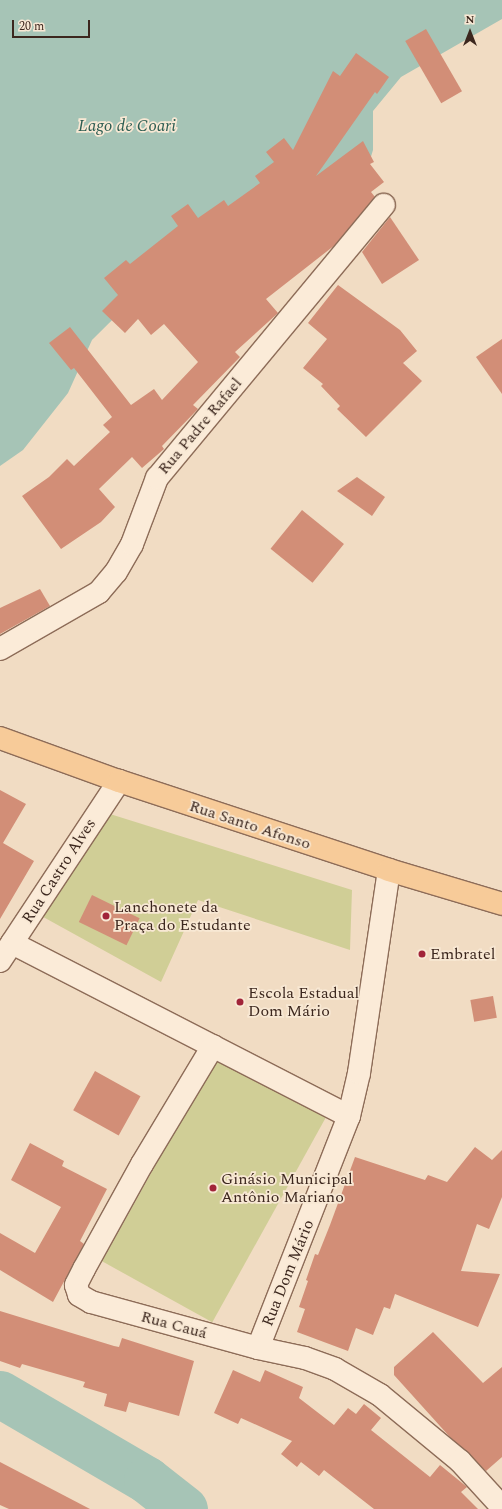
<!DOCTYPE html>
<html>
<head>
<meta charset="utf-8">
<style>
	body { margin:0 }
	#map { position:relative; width:502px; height:1509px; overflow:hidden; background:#f1dcc3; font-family:Spectral,serif }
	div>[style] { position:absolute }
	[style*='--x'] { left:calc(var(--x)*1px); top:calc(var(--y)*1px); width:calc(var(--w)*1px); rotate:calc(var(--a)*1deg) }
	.green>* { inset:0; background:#d0ce96; transform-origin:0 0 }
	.water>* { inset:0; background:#a6c4b6 }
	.river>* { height:47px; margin:-23.5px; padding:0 23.5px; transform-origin:23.5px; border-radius:23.5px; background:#a6c4b6 }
	.building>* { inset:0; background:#d28e77; transform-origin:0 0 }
	.roads { filter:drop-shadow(1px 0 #8d6c58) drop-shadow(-1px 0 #8d6c58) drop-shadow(0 1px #8d6c58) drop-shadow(0 -1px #8d6c58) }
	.minor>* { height:22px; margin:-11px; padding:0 11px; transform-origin:11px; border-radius:11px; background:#fbebd8 }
	.major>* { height:22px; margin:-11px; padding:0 11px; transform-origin:11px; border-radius:11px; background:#f7cb99 }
	.dots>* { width:11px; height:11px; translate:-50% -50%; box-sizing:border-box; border:2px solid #f8e8d4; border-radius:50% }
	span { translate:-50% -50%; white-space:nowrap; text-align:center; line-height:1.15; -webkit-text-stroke:3.5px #f8e8d4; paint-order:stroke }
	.street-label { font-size:16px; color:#3c271e }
	.poi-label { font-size:16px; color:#3c271e }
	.left { translate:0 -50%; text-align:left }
	.water-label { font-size:17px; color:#2c5d52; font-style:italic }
	.north { position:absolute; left:450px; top:12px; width:40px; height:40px; -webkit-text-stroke:3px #f8e8d4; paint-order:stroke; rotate:0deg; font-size:11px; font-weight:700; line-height:16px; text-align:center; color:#3c271e }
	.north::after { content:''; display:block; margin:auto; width:14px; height:18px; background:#3c271e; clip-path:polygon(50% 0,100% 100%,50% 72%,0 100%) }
	.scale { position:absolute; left:12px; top:20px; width:78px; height:18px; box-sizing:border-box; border:2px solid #3c271e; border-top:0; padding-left:5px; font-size:12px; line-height:14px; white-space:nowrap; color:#3c271e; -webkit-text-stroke:3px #f8e8d4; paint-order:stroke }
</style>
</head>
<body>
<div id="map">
	<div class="green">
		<div style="clip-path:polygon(110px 814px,352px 890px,350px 950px,198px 900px,161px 982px,36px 913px)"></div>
		<div style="left:217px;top:1054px;width:126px;height:237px;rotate:29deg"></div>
	</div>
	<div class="water">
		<div style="clip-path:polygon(0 0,502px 0,502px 19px,401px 77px,373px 111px,373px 150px,362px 186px,214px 219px,92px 340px,68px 393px,23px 450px,0 466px)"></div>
	</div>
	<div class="river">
		<div style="--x:0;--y:1394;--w:170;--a:30.3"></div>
		<div style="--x:147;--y:1480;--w:47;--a:38.1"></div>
	</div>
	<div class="building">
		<div style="left:426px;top:29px;width:72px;height:24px;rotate:60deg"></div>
		<div style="clip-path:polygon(356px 53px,389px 77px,377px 94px,375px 92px,316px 176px,363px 141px,374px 162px,370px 164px,384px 182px,371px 192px,375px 197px,335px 245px,266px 299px,278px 313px,235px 352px,240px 357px,193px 405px,198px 409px,162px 446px,164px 449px,142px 468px,132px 457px,99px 489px,115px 507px,101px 522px,61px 549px,22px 496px,49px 477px,67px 459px,74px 466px,110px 432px,103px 425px,112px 417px,74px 368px,71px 370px,49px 343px,70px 327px,131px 405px,154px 389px,162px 400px,198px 362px,164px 324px,151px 335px,138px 319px,125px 333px,102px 311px,118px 295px,104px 278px,126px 260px,130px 264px,178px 226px,171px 216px,188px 204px,198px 218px,224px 200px,228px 206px,260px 183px,255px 176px,274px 162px,266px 152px,284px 138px,293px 150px,333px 71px,340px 76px)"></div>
		<div style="clip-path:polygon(390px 217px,419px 260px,382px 284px,362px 252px)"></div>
		<div style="clip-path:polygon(338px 285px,400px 330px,417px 351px,403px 363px,422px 381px,366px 437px,337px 409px,340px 406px,321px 386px,323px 384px,303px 368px,327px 339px,308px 323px)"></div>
		<div style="clip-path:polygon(502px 339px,502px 394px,476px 357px)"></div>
		<div style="clip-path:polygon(357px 477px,385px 497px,372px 516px,337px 491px)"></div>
		<div style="left:302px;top:510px;width:54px;height:50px;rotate:39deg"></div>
		<div style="clip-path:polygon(40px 589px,50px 606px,0 634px,0 608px)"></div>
		<div style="clip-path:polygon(0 790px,26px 804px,3px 843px,34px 861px,0 919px)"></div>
		<div style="left:92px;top:895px;width:53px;height:30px;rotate:26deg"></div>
		<div style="left:493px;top:996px;width:22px;height:23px;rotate:80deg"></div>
		<div style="left:95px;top:1071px;width:52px;height:45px;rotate:29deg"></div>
		<div style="clip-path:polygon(30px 1143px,64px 1161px,62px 1166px,107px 1189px,80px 1241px,84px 1244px,53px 1302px,0 1270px,0 1233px,35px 1253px,61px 1207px,11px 1180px)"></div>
		<div style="clip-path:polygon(475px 1147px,492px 1160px,502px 1150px,502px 1197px,489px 1229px,477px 1224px,461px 1271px,500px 1274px,478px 1327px,395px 1294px,390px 1309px,384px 1307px,373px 1335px,356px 1328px,348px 1351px,297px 1332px,305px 1309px,299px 1307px,308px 1281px,306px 1280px,315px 1254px,318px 1255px,330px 1225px,355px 1157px,425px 1180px,428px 1175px,447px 1182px)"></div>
		<div style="clip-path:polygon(0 1311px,114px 1346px,119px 1347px,122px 1338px,194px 1361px,179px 1416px,129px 1402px,126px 1412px,104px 1406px,107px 1394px,83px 1387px,85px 1382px,22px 1364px,20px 1368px,0 1361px)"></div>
		<div style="clip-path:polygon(433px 1332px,483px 1383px,502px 1367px,502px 1457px,486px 1471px,449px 1436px,394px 1375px,394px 1367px)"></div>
		<div style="clip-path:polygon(233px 1370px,260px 1382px,265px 1370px,303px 1387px,299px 1398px,334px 1425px,348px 1408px,356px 1414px,364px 1404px,381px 1418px,371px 1430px,430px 1477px,440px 1465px,467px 1487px,461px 1492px,478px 1509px,374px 1509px,324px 1470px,319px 1476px,301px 1462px,297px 1467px,281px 1454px,292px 1441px,241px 1418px,238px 1424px,214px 1413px)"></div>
		<div style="clip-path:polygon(0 1462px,90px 1509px,9px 1509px,0 1505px)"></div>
	</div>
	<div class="roads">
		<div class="minor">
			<div style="--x:0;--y:649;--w:114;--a:-29.9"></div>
			<div style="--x:99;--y:592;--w:26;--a:-50"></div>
			<div style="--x:116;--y:572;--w:32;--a:-60"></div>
			<div style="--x:132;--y:544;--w:71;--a:-69.3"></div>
			<div style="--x:157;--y:478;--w:355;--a:-50.3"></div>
			<div style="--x:12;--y:943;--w:379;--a:27.2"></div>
			<div style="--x:0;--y:961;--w:216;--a:-56.5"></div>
			<div style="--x:213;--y:1046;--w:138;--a:121"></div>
			<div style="--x:142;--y:1164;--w:120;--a:118.9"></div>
			<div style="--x:84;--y:1269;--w:18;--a:117"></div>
			<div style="--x:76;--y:1285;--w:10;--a:73"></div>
			<div style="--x:79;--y:1295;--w:14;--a:30"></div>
			<div style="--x:91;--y:1302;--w:173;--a:15.4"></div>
			<div style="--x:258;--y:1348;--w:48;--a:12"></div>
			<div style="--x:305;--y:1358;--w:32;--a:20"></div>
			<div style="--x:335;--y:1369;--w:52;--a:30"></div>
			<div style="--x:380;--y:1395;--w:104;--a:39.5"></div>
			<div style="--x:460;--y:1461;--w:62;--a:47.6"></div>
			<div style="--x:258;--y:1348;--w:249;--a:-68.6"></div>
			<div style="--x:349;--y:1116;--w:44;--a:-76.9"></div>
			<div style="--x:359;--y:1073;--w:205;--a:-81.6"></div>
		</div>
		<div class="major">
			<div style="--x:0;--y:738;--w:127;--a:19.9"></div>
			<div style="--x:119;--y:781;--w:284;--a:18.2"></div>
			<div style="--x:389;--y:870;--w:118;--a:16.7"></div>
		</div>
	</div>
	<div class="dots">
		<div style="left:106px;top:916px;background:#a12439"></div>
		<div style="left:422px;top:954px;background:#a12439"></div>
		<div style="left:240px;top:1002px;background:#a12439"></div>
		<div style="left:213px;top:1188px;background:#a12439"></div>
	</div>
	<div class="street-label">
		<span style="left:200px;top:426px;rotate:-50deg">Rua Padre Rafael</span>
		<span style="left:250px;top:825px;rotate:18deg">Rua Santo Afonso</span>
		<span style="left:59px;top:871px;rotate:-57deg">Rua Castro Alves</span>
		<span style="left:288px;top:1273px;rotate:-68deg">Rua Dom Mário</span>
		<span style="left:174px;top:1325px;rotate:15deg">Rua Cauá</span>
	</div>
	<div class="poi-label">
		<span class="left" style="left:114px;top:916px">Lanchonete da<br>Praça do Estudante</span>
		<span class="left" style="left:430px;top:954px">Embratel</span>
		<span class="left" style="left:248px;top:1002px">Escola Estadual<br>Dom Mário</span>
		<span class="left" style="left:221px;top:1188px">Ginásio Municipal<br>Antônio Mariano</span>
	</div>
	<div class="water-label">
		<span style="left:127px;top:127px">Lago de Coari</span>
	</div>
	<div class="north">N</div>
	<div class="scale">20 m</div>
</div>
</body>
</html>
